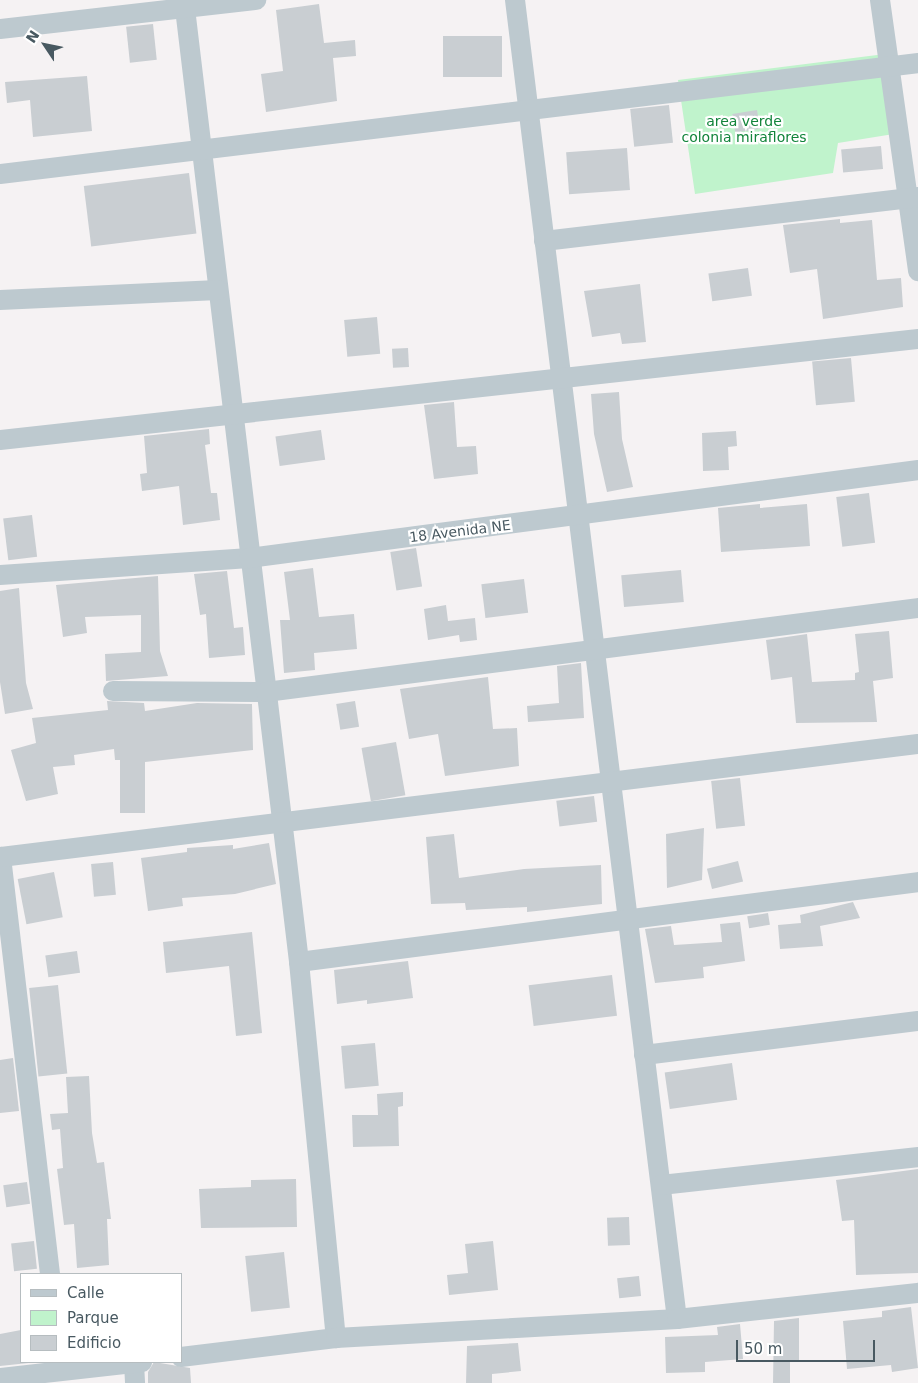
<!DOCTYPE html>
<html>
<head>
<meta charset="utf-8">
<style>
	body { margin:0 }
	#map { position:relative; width:918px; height:1383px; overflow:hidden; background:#f5f2f3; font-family:"DejaVu Sans",sans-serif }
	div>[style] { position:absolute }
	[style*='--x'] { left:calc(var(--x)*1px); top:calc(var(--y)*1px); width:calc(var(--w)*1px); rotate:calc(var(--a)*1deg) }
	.green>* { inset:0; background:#c0f3cc }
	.building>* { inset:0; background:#c9ced2; transform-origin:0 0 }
	.minor>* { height:20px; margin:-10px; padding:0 10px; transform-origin:10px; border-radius:10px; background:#bdc9cf }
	span { translate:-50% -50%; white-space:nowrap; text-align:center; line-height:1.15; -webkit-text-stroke:4.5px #fff; paint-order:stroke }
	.park-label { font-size:14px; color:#12843b }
	.street-label { font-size:14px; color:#485961 }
	.legend { position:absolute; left:20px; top:1273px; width:162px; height:90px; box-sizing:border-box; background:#fff; border:1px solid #b6bdc0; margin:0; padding:6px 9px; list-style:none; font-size:15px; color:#485961 }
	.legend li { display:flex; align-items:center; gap:10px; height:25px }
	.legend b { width:25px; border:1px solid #b6bdc0 }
	.north { position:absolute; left:20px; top:20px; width:50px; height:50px; -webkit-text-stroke:4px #fff; paint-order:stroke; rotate:304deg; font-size:14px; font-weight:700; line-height:20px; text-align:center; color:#485961 }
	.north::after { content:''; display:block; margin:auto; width:18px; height:22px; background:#485961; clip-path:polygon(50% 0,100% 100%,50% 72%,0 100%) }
	.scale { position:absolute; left:736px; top:1340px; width:139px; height:22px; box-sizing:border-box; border:2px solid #485961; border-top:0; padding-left:6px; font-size:15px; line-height:18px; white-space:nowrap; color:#485961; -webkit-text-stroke:4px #fff; paint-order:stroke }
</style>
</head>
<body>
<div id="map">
	<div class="green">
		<div style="clip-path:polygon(893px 53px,906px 132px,838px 143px,833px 173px,695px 194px,678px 80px)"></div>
	</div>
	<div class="building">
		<div style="clip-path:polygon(319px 4px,324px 43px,355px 40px,356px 56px,333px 58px,337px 101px,266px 112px,261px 74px,283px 71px,276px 10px)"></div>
		<div style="left:153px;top:24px;width:36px;height:27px;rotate:84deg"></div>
		<div style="left:443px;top:36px;width:59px;height:41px"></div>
		<div style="clip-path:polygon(87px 76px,92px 131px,33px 137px,30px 100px,7px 103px,5px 82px)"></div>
		<div style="left:669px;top:105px;width:38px;height:39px;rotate:84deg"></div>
		<div style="left:757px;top:110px;width:19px;height:25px;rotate:81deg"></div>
		<div style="left:881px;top:146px;width:23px;height:40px;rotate:85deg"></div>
		<div style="left:627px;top:148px;width:42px;height:61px;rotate:86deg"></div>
		<div style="left:189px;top:173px;width:61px;height:106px;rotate:83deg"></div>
		<div style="clip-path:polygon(840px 219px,840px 223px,872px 220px,877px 280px,901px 278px,903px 307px,823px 319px,817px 269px,790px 273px,783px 225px)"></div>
		<div style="left:748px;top:268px;width:28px;height:40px;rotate:82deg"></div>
		<div style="clip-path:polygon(640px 284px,646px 342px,622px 344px,620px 333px,592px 337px,584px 291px)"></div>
		<div style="left:377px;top:317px;width:37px;height:33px;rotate:85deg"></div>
		<div style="left:408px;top:348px;width:19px;height:16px;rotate:87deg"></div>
		<div style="left:851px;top:358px;width:44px;height:39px;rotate:85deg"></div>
		<div style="clip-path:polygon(619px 392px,622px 439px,633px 487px,607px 492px,594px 434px,591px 394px)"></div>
		<div style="clip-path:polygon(454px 402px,457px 447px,476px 446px,478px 474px,434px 479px,424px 405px)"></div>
		<div style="clip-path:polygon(209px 429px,210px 444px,205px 445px,211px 493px,217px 493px,220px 520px,183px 525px,179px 486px,142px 491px,140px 474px,147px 473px,144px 436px)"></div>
		<div style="left:321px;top:430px;width:30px;height:46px;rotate:82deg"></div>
		<div style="clip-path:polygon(736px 431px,737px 446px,728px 447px,729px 470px,703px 471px,702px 433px)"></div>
		<div style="left:869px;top:493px;width:50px;height:33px;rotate:83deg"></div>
		<div style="clip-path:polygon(760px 504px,760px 508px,807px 504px,810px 546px,721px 552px,718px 508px)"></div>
		<div style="left:32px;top:515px;width:42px;height:29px;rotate:83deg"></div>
		<div style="left:416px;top:548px;width:39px;height:26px;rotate:81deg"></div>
		<div style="clip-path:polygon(313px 568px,319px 617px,354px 614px,357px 649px,314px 653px,315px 670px,284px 673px,280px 620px,290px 620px,284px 572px)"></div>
		<div style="left:681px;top:570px;width:32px;height:60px;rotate:85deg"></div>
		<div style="clip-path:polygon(227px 571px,234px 628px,243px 627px,245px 655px,209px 658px,206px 614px,200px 615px,194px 574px)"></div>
		<div style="clip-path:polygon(158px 576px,160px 651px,168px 676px,106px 681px,105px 654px,141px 652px,141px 615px,85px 617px,87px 633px,63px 637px,56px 585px)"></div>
		<div style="left:524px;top:579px;width:34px;height:43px;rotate:83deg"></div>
		<div style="clip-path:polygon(19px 588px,26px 683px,33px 709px,5px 714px,0 682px,0 591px)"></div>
		<div style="clip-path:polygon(446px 605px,448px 621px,475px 618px,477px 640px,460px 642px,459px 635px,428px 640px,424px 609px)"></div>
		<div style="clip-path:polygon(889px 631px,893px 678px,873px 681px,877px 722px,796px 723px,792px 677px,771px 680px,766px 640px,807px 634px,812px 682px,855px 680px,855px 673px,859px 672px,855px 634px)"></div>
		<div style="clip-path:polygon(581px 663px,584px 718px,528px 722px,527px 706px,559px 703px,557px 666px)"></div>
		<div style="clip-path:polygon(488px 677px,493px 729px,517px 728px,519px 766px,445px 776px,438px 734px,409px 739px,400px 689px)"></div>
		<div style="clip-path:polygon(107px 701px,144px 703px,145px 711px,197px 703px,252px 704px,253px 750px,145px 762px,145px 813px,120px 813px,120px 760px,115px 760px,114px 749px,74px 755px,75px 765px,53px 767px,58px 794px,26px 801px,11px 750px,36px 743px,32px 718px,108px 710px)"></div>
		<div style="left:355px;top:701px;width:26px;height:19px;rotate:81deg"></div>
		<div style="left:396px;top:742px;width:54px;height:35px;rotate:80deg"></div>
		<div style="left:740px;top:778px;width:48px;height:29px;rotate:84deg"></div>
		<div style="left:594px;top:796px;width:26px;height:38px;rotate:83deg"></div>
		<div style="clip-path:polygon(704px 828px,702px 880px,667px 888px,666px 834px)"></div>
		<div style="clip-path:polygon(454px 834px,459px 878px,524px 869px,601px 865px,602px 904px,527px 912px,527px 907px,466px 910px,465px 903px,431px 904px,426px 837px)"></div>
		<div style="clip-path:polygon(269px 843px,276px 884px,235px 894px,182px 898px,183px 906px,148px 911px,141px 858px,187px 852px,187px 848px,233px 845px,233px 849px)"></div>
		<div style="left:738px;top:861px;width:21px;height:32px;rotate:76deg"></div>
		<div style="left:113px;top:862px;width:33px;height:22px;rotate:85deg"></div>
		<div style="left:54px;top:872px;width:46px;height:37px;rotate:79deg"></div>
		<div style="clip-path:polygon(853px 902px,860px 918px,820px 926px,823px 946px,780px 949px,778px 925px,801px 923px,800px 915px)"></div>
		<div style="left:768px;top:913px;width:12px;height:21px;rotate:81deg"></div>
		<div style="clip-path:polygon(740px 922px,745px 961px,703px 967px,704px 978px,655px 983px,645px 929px,671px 926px,674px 945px,722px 942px,720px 924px)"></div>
		<div style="clip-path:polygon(252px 932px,262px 1033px,236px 1036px,229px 966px,166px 973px,163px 942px)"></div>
		<div style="left:77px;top:951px;width:22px;height:32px;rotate:82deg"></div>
		<div style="clip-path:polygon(408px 961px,413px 998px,367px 1004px,367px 1000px,337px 1004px,334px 970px)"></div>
		<div style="left:612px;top:975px;width:41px;height:84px;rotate:83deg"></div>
		<div style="left:58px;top:985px;width:89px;height:29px;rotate:84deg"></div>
		<div style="left:375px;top:1043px;width:43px;height:34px;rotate:85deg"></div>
		<div style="clip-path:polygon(13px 1058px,19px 1111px,0 1113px,0 1060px)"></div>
		<div style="left:732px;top:1063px;width:37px;height:68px;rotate:82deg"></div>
		<div style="clip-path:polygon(89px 1076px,92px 1133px,97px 1163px,104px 1162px,111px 1219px,107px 1219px,109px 1265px,77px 1268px,74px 1224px,64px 1225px,57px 1169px,63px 1168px,60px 1129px,52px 1130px,50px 1114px,68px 1113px,66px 1077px)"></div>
		<div style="clip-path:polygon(403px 1092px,403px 1106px,398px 1107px,399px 1146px,353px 1147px,352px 1115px,378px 1115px,377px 1094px)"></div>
		<div style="clip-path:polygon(918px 1169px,918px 1273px,856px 1275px,854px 1220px,842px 1221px,836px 1180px)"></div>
		<div style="clip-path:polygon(296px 1179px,297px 1227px,201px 1228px,199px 1189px,251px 1187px,251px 1180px)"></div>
		<div style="left:27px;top:1182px;width:22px;height:24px;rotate:82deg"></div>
		<div style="left:629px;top:1217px;width:28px;height:22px;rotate:88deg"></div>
		<div style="left:34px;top:1241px;width:28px;height:23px;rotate:84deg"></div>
		<div style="clip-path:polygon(493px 1241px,498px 1290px,449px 1295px,447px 1275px,468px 1273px,465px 1244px)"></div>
		<div style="left:284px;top:1252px;width:56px;height:39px;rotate:84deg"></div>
		<div style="left:639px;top:1276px;width:20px;height:22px;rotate:84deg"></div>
		<div style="clip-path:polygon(911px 1307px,918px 1368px,892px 1372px,891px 1365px,847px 1369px,843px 1321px,882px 1317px,882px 1311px)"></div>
		<div style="clip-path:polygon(799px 1318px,799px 1362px,790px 1362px,790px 1383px,773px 1383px,774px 1321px)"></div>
		<div style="clip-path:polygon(740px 1324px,743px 1359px,705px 1362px,705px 1372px,666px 1373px,665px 1337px,718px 1335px,717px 1327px)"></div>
		<div style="clip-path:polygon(21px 1330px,21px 1362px,38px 1362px,0 1366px,0 1334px)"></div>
		<div style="clip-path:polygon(518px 1343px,521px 1371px,492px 1374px,492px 1383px,466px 1383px,467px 1346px)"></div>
		<div style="clip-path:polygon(154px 1362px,190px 1368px,191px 1383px,148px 1383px,148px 1372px)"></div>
	</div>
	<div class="minor">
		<div style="--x:184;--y:0;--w:969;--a:83.18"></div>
		<div style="--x:299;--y:962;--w:378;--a:84.4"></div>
		<div style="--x:515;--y:0;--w:1329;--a:83"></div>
		<div style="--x:880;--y:0;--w:274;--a:82"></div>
		<div style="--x:0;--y:29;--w:258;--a:-6.5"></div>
		<div style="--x:0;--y:174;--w:925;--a:-6.89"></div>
		<div style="--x:544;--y:241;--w:377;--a:-6.7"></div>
		<div style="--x:0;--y:300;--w:218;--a:-2.6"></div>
		<div style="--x:0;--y:440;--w:924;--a:-6.28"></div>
		<div style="--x:0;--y:575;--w:250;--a:-3.9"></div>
		<div style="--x:249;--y:558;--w:675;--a:-7.49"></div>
		<div style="--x:113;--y:691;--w:153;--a:0.4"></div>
		<div style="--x:266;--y:692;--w:657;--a:-7.34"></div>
		<div style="--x:299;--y:962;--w:624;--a:-7.36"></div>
		<div style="--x:644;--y:1055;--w:276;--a:-7.1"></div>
		<div style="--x:661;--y:1185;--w:259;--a:-6.2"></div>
		<div style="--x:50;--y:1274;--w:420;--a:-96.7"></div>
		<div style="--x:1;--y:857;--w:924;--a:-7.03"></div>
		<div style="--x:181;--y:1357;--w:156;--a:-7"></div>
		<div style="--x:336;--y:1338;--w:342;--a:-3.2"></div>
		<div style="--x:677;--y:1319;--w:242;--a:-6.2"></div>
		<div style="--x:134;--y:1363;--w:20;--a:87"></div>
		<div style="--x:0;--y:1378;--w:143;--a:-6.4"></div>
	</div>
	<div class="park-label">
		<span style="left:744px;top:129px">area verde<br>colonia miraflores</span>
	</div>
	<div class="street-label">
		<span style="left:460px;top:531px;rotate:-7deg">18 Avenida NE</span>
	</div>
	<ul class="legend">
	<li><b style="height:6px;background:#bdc9cf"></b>Calle</li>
	<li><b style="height:14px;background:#c0f3cc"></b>Parque</li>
	<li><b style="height:14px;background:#c9ced2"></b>Edificio</li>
	</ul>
	<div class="north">N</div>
	<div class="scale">50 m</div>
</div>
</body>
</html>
